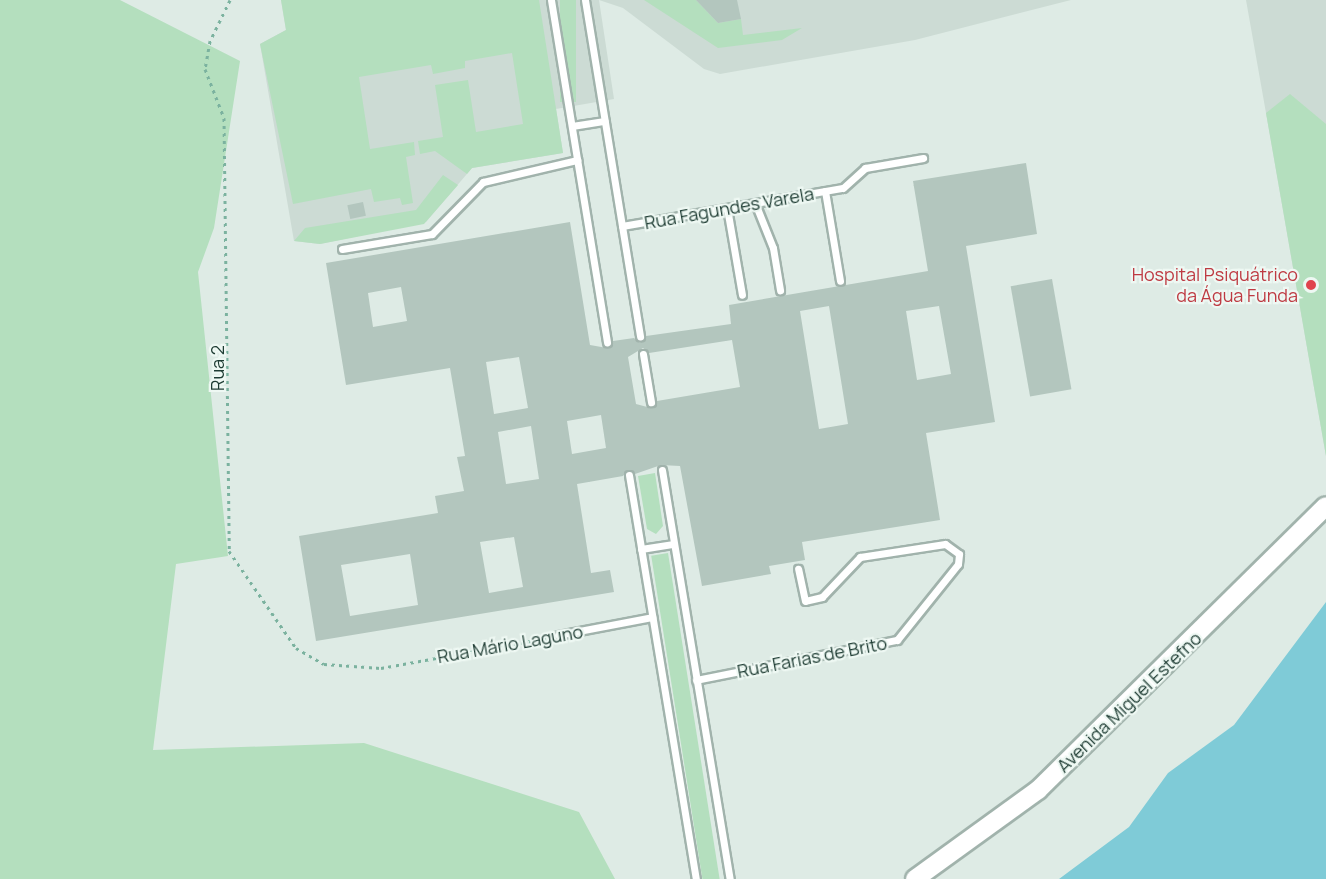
<!DOCTYPE html>
<html>
<head>
<meta charset="utf-8">
<style>
	body { margin:0 }
	#map { position:relative; width:1326px; height:879px; overflow:hidden; background:#deebe5; font-family:Manrope,sans-serif }
	div>[style] { position:absolute }
	[style*='--x'] { left:calc(var(--x)*1px); top:calc(var(--y)*1px); width:calc(var(--w)*1px); rotate:calc(var(--a)*1deg) }
	.built>* { inset:0; background:#ccdbd4 }
	.green>* { inset:0; background:#b4dfbe; transform-origin:0 0 }
	.water>* { inset:0; background:#7fcbd7 }
	.building>* { inset:0; background:#b3c6be; transform-origin:0 0 }
	.path>* { height:3px; margin-top:-1.5px; transform-origin:0; background:repeating-linear-gradient(90deg,#7bb29f 0 3px,transparent 0 7.5px) }
	.roads { filter:drop-shadow(2px 0 #a1b3ac) drop-shadow(-2px 0 #a1b3ac) drop-shadow(0 2px #a1b3ac) drop-shadow(0 -2px #a1b3ac) }
	.service>* { height:7px; margin:-3.5px; padding:0 3.5px; transform-origin:3.5px; border-radius:3.5px; background:#fff }
	.secondary>* { height:18px; margin:-9px; padding:0 9px; transform-origin:9px; border-radius:9px; background:#fff }
	.dots>* { width:16px; height:16px; translate:-50% -50%; box-sizing:border-box; border:3px solid #eef8f3; border-radius:50% }
	span { translate:-50% -50%; white-space:nowrap; text-align:center; line-height:1.15; -webkit-text-stroke:4.5px #eef8f3; paint-order:stroke }
	.street-label { font-size:18px; color:#1e3c33 }
	.health-label { font-size:18px; color:#be3a42 }
	.right { translate:-100% -50%; text-align:right }
</style>
</head>
<body>
<div id="map">
	<div class="built">
		<div style="clip-path:polygon(281px 0,1071px 0,915px 40px,720px 74px,704px 69px,623px 8px,599px 0,614px 99px,556px 109px,563px 153px,472px 168px,426px 222px,320px 244px,294px 241px,260px 44px,286px 30px)"></div>
		<div style="clip-path:polygon(1246px 0,1326px 0,1326px 456px,1266px 113px)"></div>
	</div>
	<div class="green">
		<div style="clip-path:polygon(0 0,120px 0,240px 61px,214px 228px,198px 272px,228px 556px,176px 564px,153px 750px,364px 743px,579px 812px,615px 879px,0 879px)"></div>
		<div style="clip-path:polygon(281px 0,539px 0,563px 153px,472px 168px,467px 174px,435px 151px,420px 154px,418px 141px,443px 137px,435px 85px,468px 80px,476px 132px,523px 124px,512px 53px,465px 61px,465px 68px,433px 74px,431px 65px,359px 77px,370px 149px,414px 142px,415px 155px,406px 157px,413px 203px,402px 205px,400px 198px,374px 202px,371px 189px,293px 204px,260px 44px,286px 30px)"></div>
		<div style="left:560px;top:0;width:16px;height:102px"></div>
		<div style="clip-path:polygon(644px 0,696px 0,718px 23px,741px 19px,743px 35px,802px 28px,782px 40px,718px 48px)"></div>
		<div style="clip-path:polygon(1290px 94px,1326px 124px,1326px 456px,1266px 113px)"></div>
		<div style="clip-path:polygon(443px 175px,458px 185px,424px 224px,320px 244px,294px 241px,305px 228px,416px 210px)"></div>
		<div style="clip-path:polygon(655px 473px,663px 526px,656px 534px,647px 529px,638px 476px)"></div>
		<div style="left:668px;top:553px;width:330px;height:17px;rotate:81deg"></div>
	</div>
	<div class="water">
		<div style="clip-path:polygon(1326px 602px,1326px 879px,1059px 879px,1129px 827px,1168px 773px,1234px 725px)"></div>
	</div>
	<div class="building">
		<div style="clip-path:polygon(696px 0,737px 0,741px 19px,718px 23px)"></div>
		<div style="clip-path:polygon(evenodd,1026px 163px,1037px 234px,966px 246px,995px 422px,926px 433px,940px 520px,802px 542px,805px 560px,769px 566px,771px 574px,702px 586px,680px 466px,661px 465px,635px 474px,628px 470px,623px 476px,577px 484px,591px 573px,610px 570px,614px 592px,316px 641px,299px 536px,438px 513px,435px 496px,464px 491px,457px 457px,465px 456px,450px 368px,346px 385px,326px 263px,570px 222px,590px 345px,607px 348px,613px 341px,634px 338px,640px 343px,646px 336px,731px 324px,729px 305px,928px 271px,913px 181px,1026px 163px,401px 287px,407px 321px,373px 327px,368px 293px,401px 287px,1026px 163px,829px 306px,848px 424px,819px 429px,800px 311px,829px 306px,1026px 163px,939px 306px,951px 374px,917px 380px,906px 311px,939px 306px,1026px 163px,732px 340px,740px 387px,657px 401px,651px 408px,636px 404px,628px 357px,643px 348px,649px 353px,732px 340px,1026px 163px,519px 357px,528px 408px,494px 414px,486px 362px,519px 357px,1026px 163px,601px 415px,606px 448px,572px 454px,567px 421px,601px 415px,1026px 163px,531px 426px,539px 479px,506px 484px,498px 432px,531px 426px,1026px 163px,514px 537px,523px 587px,489px 593px,480px 542px,514px 537px,1026px 163px,410px 554px,418px 605px,350px 616px,341px 565px,410px 554px)"></div>
		<div style="left:363px;top:202px;width:14px;height:16px;rotate:78deg"></div>
		<div style="left:1052px;top:279px;width:112px;height:42px;rotate:80deg"></div>
	</div>
	<div class="path">
		<div style="--x:230;--y:0;--w:46;--a:116"></div>
		<div style="--x:210;--y:41;--w:28;--a:100"></div>
		<div style="--x:205;--y:69;--w:53;--a:68.8"></div>
		<div style="--x:224;--y:118;--w:433;--a:89.3"></div>
		<div style="--x:229;--y:551;--w:118;--a:55.4"></div>
		<div style="--x:296;--y:648;--w:32;--a:30"></div>
		<div style="--x:324;--y:664;--w:57;--a:4"></div>
		<div style="--x:381;--y:668;--w:169;--a:-10.2"></div>
	</div>
	<div class="roads">
		<div class="service">
			<div style="--x:551;--y:0;--w:347;--a:80.7"></div>
			<div style="--x:585;--y:0;--w:341;--a:80.7"></div>
			<div style="--x:572;--y:126;--w:33;--a:-9"></div>
			<div style="--x:825;--y:191;--w:91;--a:80.5"></div>
			<div style="--x:755;--y:203;--w:48;--a:68.2"></div>
			<div style="--x:773;--y:248;--w:43;--a:80.5"></div>
			<div style="--x:727;--y:208;--w:88;--a:80.2"></div>
			<div style="--x:622;--y:226;--w:224;--a:-9.8"></div>
			<div style="--x:843;--y:188;--w:30;--a:-42"></div>
			<div style="--x:865;--y:168;--w:59;--a:-9.8"></div>
			<div style="--x:342;--y:249;--w:91;--a:-9.5"></div>
			<div style="--x:432;--y:234;--w:73;--a:-45.6"></div>
			<div style="--x:483;--y:182;--w:97;--a:-13.2"></div>
			<div style="--x:643;--y:354;--w:49;--a:80.5"></div>
			<div style="--x:662;--y:470;--w:415;--a:80.6"></div>
			<div style="--x:629;--y:475;--w:410;--a:80.6"></div>
			<div style="--x:641;--y:549;--w:33;--a:-9"></div>
			<div style="--x:558;--y:635;--w:96;--a:-10.8"></div>
			<div style="--x:696;--y:680;--w:205;--a:-11.3"></div>
			<div style="--x:897;--y:640;--w:97;--a:-51.2"></div>
			<div style="--x:958;--y:564;--w:10;--a:-84"></div>
			<div style="--x:959;--y:554;--w:17;--a:-144"></div>
			<div style="--x:945;--y:544;--w:86;--a:171.3"></div>
			<div style="--x:860;--y:557;--w:55;--a:133.5"></div>
			<div style="--x:822;--y:597;--w:17;--a:167"></div>
			<div style="--x:805;--y:601;--w:33;--a:-102"></div>
		</div>
		<div class="secondary">
			<div style="--x:915;--y:879;--w:152;--a:-35.9"></div>
			<div style="--x:1038;--y:790;--w:404;--a:-44.6"></div>
		</div>
	</div>
	<div class="dots">
		<div style="left:1311px;top:285px;background:#e0444e"></div>
	</div>
	<div class="street-label">
		<span style="left:729px;top:208px;rotate:-10deg">Rua Fagundes Varela</span>
		<span style="left:217px;top:368px;rotate:-90deg">Rua 2</span>
		<span style="left:510px;top:644px;rotate:-10deg">Rua Mário Laguno</span>
		<span style="left:812px;top:657px;rotate:-11deg">Rua Farias de Brito</span>
		<span style="left:1129px;top:702px;rotate:-44deg">Avenida Miguel Estefno</span>
	</div>
	<div class="health-label">
		<span class="right" style="left:1298px;top:285px">Hospital Psiquátrico<br>da Água Funda</span>
	</div>
</div>
</body>
</html>
